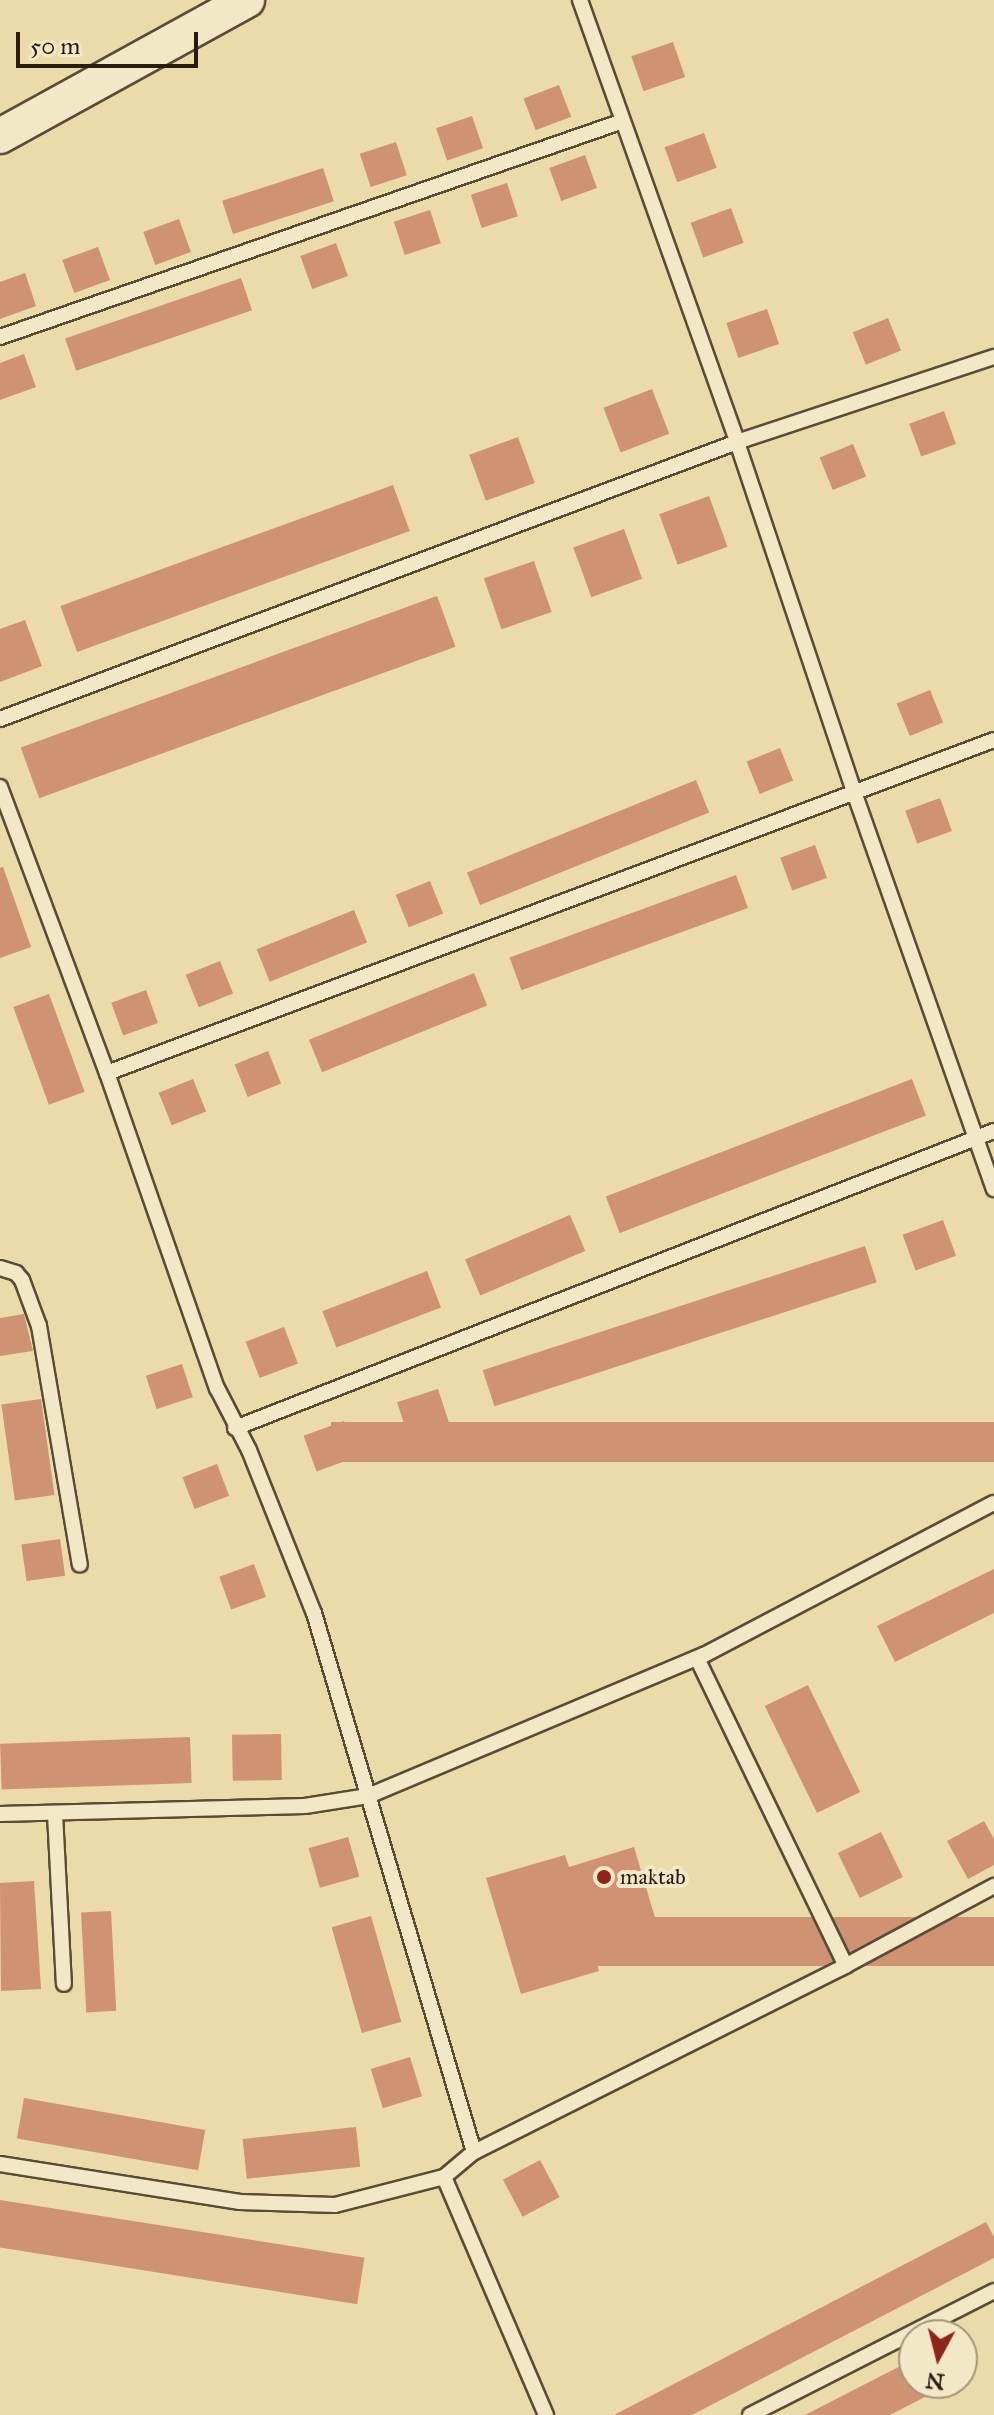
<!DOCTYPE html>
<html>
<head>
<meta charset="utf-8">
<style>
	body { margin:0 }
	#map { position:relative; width:994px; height:2415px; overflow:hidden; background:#ebdba9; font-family:"IM FELL Great Primer",serif }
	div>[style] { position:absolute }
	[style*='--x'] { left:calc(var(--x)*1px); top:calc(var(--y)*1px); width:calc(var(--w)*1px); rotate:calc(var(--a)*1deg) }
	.building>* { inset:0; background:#cf9273; transform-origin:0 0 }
	.roads { filter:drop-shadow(2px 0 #5a4b37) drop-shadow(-2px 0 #5a4b37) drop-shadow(0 2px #5a4b37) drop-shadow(0 -2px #5a4b37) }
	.service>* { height:14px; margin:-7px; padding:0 7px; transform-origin:7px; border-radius:7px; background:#f2e8c7 }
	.tertiary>* { height:34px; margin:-17px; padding:0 17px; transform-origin:17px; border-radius:17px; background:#f2e8c7 }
	.dots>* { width:22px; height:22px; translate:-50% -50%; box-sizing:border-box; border:4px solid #f2e8c7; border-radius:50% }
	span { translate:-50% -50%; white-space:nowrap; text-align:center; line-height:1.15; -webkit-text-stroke:8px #f2e8c7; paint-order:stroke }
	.poi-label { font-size:22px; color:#2a1b11 }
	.left { translate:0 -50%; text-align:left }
	.north { position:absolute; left:898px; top:2319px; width:80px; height:80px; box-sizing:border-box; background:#f2e8c7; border:2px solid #a2967e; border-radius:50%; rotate:187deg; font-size:22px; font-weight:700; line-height:32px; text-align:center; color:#2a1b11 }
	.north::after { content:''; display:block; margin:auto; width:28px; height:36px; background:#8f2418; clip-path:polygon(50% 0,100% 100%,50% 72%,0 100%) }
	.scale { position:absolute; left:16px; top:32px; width:182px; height:36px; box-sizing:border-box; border:4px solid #2a1b11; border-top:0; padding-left:10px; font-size:24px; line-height:28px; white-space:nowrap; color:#2a1b11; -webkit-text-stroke:6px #f2e8c7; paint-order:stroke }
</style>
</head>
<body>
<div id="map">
	<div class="building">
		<div style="left:673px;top:42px;width:37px;height:44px;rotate:71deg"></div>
		<div style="left:559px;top:85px;width:34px;height:38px;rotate:69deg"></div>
		<div style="left:472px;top:116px;width:34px;height:38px;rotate:71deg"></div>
		<div style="left:704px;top:133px;width:37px;height:42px;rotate:70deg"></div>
		<div style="left:396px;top:142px;width:35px;height:38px;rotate:72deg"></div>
		<div style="left:585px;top:155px;width:35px;height:38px;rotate:70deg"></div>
		<div style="left:323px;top:168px;width:35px;height:106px;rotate:72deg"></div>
		<div style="left:507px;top:183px;width:35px;height:38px;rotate:72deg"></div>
		<div style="left:731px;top:208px;width:37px;height:43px;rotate:70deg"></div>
		<div style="left:430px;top:210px;width:35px;height:38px;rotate:72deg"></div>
		<div style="left:179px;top:219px;width:35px;height:38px;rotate:70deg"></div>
		<div style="left:336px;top:243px;width:35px;height:38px;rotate:70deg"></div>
		<div style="left:98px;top:247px;width:35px;height:38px;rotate:70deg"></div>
		<div style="clip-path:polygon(25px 273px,36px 306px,0 319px,0 282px)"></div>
		<div style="left:241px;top:278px;width:34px;height:186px;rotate:71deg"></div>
		<div style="left:767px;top:309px;width:37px;height:43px;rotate:71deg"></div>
		<div style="left:888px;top:318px;width:35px;height:38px;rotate:68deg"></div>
		<div style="clip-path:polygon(24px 354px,36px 387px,0 400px,0 363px)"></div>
		<div style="left:652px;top:389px;width:48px;height:52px;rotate:69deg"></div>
		<div style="left:944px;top:411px;width:35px;height:37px;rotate:70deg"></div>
		<div style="left:518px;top:437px;width:49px;height:52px;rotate:70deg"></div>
		<div style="left:853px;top:444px;width:35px;height:36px;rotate:68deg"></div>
		<div style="left:393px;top:485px;width:49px;height:354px;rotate:70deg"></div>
		<div style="left:709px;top:496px;width:54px;height:53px;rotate:70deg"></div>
		<div style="left:624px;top:529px;width:53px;height:54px;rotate:70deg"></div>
		<div style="left:534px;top:561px;width:54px;height:53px;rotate:71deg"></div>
		<div style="left:437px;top:596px;width:54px;height:443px;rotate:70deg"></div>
		<div style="clip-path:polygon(25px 620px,42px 666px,0 682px,0 629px)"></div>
		<div style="left:930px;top:690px;width:35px;height:36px;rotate:68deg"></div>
		<div style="left:780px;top:748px;width:35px;height:36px;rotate:68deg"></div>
		<div style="left:696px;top:780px;width:35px;height:247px;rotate:68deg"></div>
		<div style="left:940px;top:798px;width:35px;height:37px;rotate:70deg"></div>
		<div style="left:815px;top:845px;width:35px;height:37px;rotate:70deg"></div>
		<div style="clip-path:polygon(3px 867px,31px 947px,0 958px,0 868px)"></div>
		<div style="left:736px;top:875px;width:35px;height:241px;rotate:70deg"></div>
		<div style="left:430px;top:881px;width:35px;height:37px;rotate:68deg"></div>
		<div style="left:354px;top:910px;width:35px;height:105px;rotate:68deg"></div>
		<div style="left:220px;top:961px;width:35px;height:37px;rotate:68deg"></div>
		<div style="left:474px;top:973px;width:35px;height:178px;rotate:68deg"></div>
		<div style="left:146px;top:990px;width:35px;height:37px;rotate:70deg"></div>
		<div style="left:49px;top:994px;width:104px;height:38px;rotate:70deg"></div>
		<div style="left:268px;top:1051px;width:35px;height:36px;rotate:68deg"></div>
		<div style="left:193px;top:1079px;width:35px;height:37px;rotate:68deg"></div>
		<div style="left:912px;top:1079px;width:39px;height:328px;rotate:69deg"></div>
		<div style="left:570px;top:1215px;width:39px;height:114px;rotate:67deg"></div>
		<div style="left:943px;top:1220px;width:38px;height:43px;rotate:70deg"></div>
		<div style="left:865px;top:1246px;width:38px;height:402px;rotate:72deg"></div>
		<div style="left:427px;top:1271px;width:39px;height:112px;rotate:69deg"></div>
		<div style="clip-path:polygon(24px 1314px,33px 1351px,0 1356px,0 1318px)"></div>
		<div style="left:284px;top:1327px;width:39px;height:41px;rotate:69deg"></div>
		<div style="left:182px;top:1364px;width:35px;height:38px;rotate:72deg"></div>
		<div style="left:438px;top:1389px;width:39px;height:43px;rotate:72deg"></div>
		<div style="left:41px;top:1399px;width:97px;height:40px;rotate:82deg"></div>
		<div style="left:344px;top:1421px;width:38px;height:43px;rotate:70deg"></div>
		<div style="left:994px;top:1422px;width:40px;height:663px;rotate:90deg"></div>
		<div style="left:217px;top:1464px;width:34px;height:37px;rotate:69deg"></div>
		<div style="left:60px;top:1539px;width:37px;height:39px;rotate:82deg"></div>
		<div style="left:254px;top:1564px;width:35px;height:37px;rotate:70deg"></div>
		<div style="clip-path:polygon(994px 1569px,994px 1613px,895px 1662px,877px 1626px)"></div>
		<div style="left:808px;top:1685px;width:119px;height:48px;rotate:64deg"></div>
		<div style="left:281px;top:1734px;width:46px;height:49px;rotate:89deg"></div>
		<div style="left:190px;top:1737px;width:46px;height:190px;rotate:88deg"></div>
		<div style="clip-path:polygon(984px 1821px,994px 1839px,994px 1865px,968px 1879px,947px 1841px)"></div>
		<div style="left:881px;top:1832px;width:50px;height:48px;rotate:64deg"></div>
		<div style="left:348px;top:1837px;width:41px;height:41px;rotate:74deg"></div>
		<div style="clip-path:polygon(634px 1847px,662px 1941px,596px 1960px,599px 1971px,521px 1994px,486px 1878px,565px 1855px,569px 1867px)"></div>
		<div style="clip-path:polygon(34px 1881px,41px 1989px,1px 1991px,0 1883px)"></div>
		<div style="left:111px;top:1911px;width:100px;height:30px;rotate:87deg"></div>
		<div style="left:371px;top:1916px;width:110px;height:41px;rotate:74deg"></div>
		<div style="left:994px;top:1917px;width:49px;height:471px;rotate:90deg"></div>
		<div style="left:410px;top:2057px;width:41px;height:41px;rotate:73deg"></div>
		<div style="left:24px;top:2098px;width:184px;height:41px;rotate:10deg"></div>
		<div style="left:356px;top:2127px;width:40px;height:114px;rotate:84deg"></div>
		<div style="left:540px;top:2160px;width:42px;height:42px;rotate:62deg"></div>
		<div style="left:0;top:2200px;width:369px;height:47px;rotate:9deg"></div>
		<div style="clip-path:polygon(986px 2222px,994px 2237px,994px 2258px,692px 2415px,614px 2415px)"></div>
		<div style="clip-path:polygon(914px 2359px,914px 2383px,952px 2383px,890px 2415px,805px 2415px)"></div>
	</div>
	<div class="roads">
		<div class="service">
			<div style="--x:580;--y:0;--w:469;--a:70.4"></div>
			<div style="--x:737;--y:442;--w:369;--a:71.5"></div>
			<div style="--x:854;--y:792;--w:421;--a:70.6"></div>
			<div style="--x:0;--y:337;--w:659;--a:-19.12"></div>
			<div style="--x:0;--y:719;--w:787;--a:-20.6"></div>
			<div style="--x:737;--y:442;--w:271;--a:-18.3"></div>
			<div style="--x:0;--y:787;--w:305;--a:69.5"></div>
			<div style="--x:107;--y:1073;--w:334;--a:70.8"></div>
			<div style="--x:217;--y:1388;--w:70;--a:62.7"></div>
			<div style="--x:249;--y:1450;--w:175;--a:68.3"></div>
			<div style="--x:314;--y:1613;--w:562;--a:73.47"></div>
			<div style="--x:107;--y:1073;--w:947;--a:-20.58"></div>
			<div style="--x:0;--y:1268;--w:17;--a:17"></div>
			<div style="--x:16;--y:1273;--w:9;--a:49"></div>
			<div style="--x:22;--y:1280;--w:49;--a:69.7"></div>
			<div style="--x:39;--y:1326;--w:242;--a:80.3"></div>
			<div style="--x:235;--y:1428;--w:815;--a:-21.37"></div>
			<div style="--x:697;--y:1658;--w:342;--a:64.2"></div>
			<div style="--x:0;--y:1814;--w:305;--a:-1.5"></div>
			<div style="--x:305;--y:1806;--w:64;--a:-9"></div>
			<div style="--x:368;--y:1796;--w:364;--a:-22.8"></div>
			<div style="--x:704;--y:1655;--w:327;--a:-27.7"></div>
			<div style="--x:55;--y:1814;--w:170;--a:87"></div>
			<div style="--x:0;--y:2164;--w:243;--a:9"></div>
			<div style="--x:240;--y:2202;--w:95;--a:1.8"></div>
			<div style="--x:335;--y:2205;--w:113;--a:-14.4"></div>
			<div style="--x:444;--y:2177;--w:39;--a:-40"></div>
			<div style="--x:474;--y:2152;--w:411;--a:-26.6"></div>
			<div style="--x:841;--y:1968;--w:174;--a:-28.2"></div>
			<div style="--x:444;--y:2177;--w:259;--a:66.8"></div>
			<div style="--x:750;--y:2415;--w:274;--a:-26.9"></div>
		</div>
		<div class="tertiary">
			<div style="--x:0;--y:136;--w:282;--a:-28.8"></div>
		</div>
	</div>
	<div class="dots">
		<div style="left:604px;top:1877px;background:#8f2418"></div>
	</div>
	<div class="poi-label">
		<span class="left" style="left:620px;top:1877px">maktab</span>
	</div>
	<div class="north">N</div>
	<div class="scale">50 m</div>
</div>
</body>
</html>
